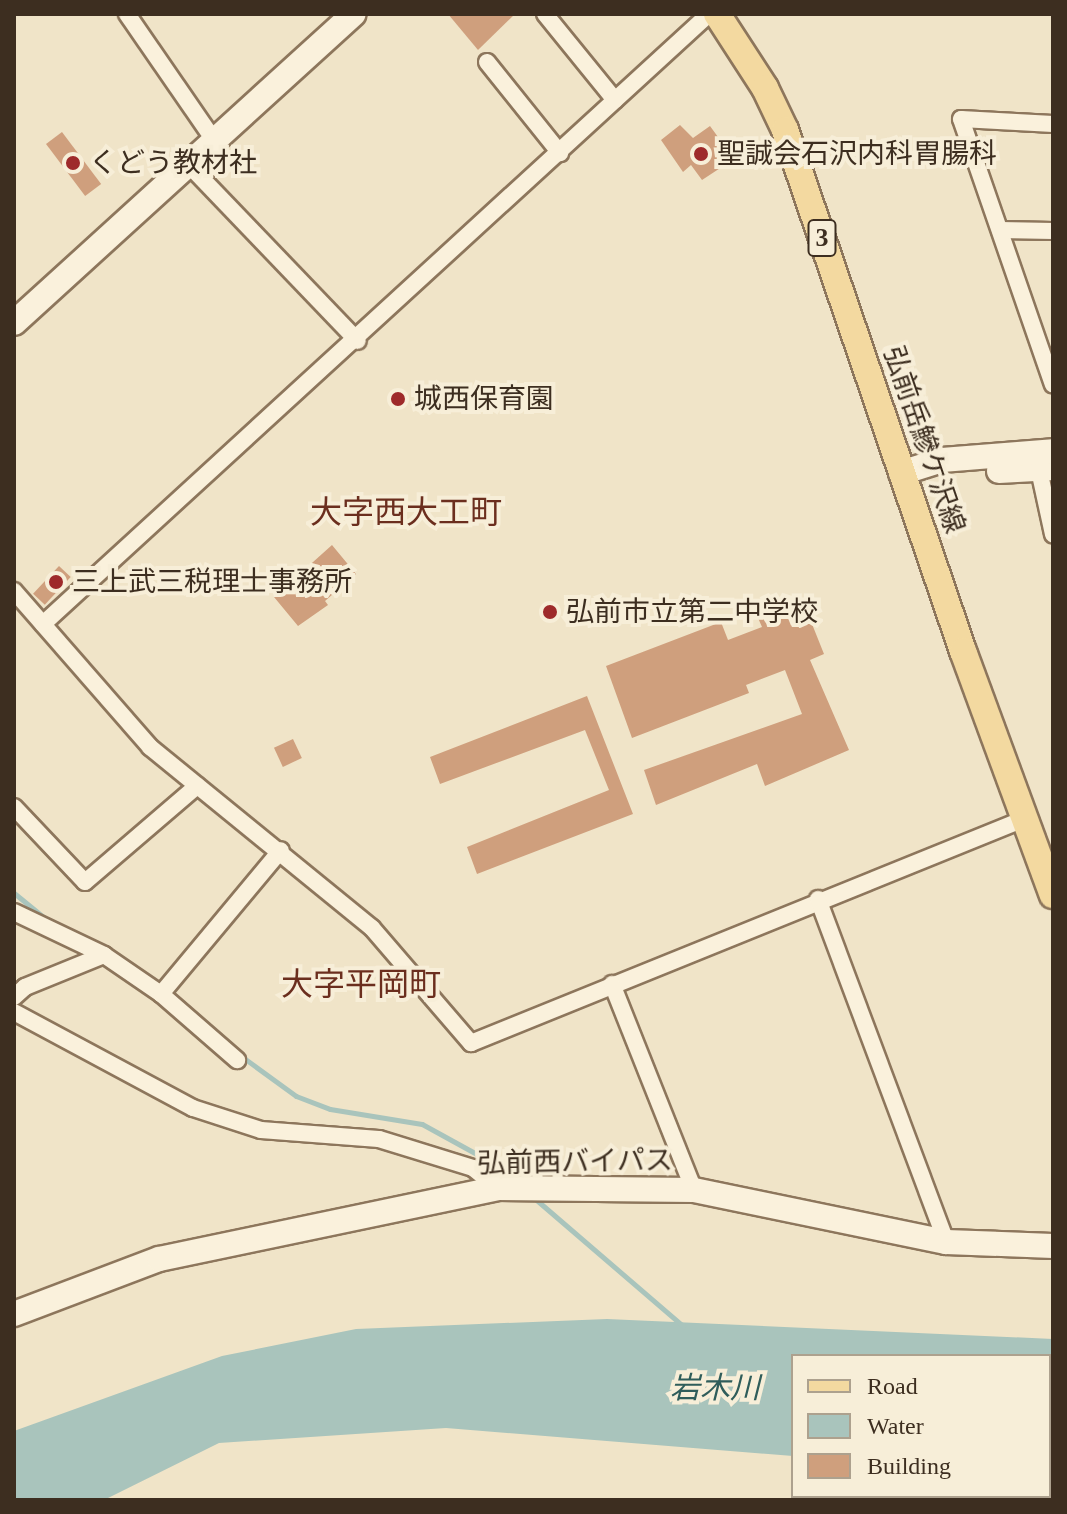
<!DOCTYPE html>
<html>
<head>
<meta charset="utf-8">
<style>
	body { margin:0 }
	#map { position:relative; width:1067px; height:1514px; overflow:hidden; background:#f0e4c8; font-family:"Times New Roman","Noto Sans JP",serif }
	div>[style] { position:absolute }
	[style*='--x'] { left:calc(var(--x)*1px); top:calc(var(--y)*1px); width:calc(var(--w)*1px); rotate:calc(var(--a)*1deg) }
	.water>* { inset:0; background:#a9c4bc }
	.stream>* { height:5px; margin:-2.5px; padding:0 2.5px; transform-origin:2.5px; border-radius:2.5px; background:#a9c4bc }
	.building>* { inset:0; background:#cf9f7d; transform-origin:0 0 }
	.roads { filter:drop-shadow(2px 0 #8d765c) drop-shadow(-2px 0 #8d765c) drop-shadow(0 2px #8d765c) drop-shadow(0 -2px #8d765c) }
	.street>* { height:16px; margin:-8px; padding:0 8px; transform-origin:8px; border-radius:8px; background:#faf1dc }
	.secondary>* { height:24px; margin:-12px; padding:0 12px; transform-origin:12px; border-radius:12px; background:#faf1dc }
	.primary>* { height:26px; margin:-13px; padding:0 13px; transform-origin:13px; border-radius:13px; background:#f3d9a0 }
	.dots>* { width:22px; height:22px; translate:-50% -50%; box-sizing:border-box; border:4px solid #f7eed8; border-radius:50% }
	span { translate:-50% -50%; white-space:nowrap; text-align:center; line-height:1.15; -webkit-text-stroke:8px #f7eed8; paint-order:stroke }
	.shield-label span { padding:2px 6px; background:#f7eed8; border:2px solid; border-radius:6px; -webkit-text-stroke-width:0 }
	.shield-label { font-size:26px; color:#3d2e20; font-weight:700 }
	.poi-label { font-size:28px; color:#3d2e20 }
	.left { translate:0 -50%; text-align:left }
	.street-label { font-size:28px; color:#3d2e20 }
	.water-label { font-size:30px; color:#2f5d5a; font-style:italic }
	.quarter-label { font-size:32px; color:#6b2e1e }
	.frame { position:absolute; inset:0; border:16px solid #3d2e20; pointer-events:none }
	.legend { position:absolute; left:791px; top:1354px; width:260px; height:144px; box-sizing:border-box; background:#f7eed8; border:2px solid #ada18e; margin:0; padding:10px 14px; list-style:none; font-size:24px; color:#3d2e20 }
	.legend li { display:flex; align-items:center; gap:16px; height:40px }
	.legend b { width:40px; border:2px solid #ada18e }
</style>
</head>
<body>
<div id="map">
	<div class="water">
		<div style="clip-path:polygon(607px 1319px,1053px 1339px,1053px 1451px,1049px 1356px,793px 1356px,793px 1456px,446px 1428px,219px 1443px,104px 1500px,14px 1500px,14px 1431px,222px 1356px,356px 1329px)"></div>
	</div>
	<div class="stream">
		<div style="--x:14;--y:893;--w:43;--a:39.3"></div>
		<div style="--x:182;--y:1002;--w:33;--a:41"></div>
		<div style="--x:241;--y:1056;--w:68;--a:36"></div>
		<div style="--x:296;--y:1096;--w:36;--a:21"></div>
		<div style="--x:330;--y:1109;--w:93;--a:9.3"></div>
		<div style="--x:422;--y:1124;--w:81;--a:28.8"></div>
		<div style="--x:493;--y:1163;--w:26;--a:40"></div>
		<div style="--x:533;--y:1197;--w:198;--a:40.7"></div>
	</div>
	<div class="building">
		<div style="clip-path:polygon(448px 14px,515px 14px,478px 50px)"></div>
		<div style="clip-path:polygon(680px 125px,693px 138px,710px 126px,734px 159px,702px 180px,691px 165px,683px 172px,661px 140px)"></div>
		<div style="left:62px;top:132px;width:65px;height:20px;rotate:53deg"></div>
		<div style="clip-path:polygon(332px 545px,356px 574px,325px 601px,328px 605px,298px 626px,274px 597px)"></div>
		<div style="left:59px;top:566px;width:16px;height:38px;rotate:43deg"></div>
		<div style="clip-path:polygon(787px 606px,791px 616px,806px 609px,824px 654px,810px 660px,849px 750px,765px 786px,757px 764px,656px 805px,644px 770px,802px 714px,785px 670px,746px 685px,749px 693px,632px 738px,606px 666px,721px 622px,728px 640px,762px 627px,758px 618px)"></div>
		<div style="clip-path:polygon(587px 696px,633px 814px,477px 874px,467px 847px,609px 790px,585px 730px,440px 784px,430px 757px)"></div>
		<div style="left:293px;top:739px;width:21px;height:21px;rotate:65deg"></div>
	</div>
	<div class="roads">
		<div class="street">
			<div style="--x:127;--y:14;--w:153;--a:55.4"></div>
			<div style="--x:545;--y:14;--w:111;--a:50.9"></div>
			<div style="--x:487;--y:62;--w:117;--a:51.3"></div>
			<div style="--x:1053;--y:124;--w:92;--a:-176.9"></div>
			<div style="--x:961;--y:119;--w:281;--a:70.9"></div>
			<div style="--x:188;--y:164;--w:245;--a:46.2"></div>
			<div style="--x:1000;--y:230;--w:53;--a:1.1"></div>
			<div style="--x:1039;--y:470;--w:66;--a:77.7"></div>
			<div style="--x:14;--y:591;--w:207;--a:48.9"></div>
			<div style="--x:150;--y:747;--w:286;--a:39.2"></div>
			<div style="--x:372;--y:928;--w:152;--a:49.3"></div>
			<div style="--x:471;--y:1043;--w:597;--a:-22.05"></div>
			<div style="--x:43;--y:624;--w:903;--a:-42.49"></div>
			<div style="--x:14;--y:807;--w:103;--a:46.6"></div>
			<div style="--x:85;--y:882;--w:148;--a:-40.6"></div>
			<div style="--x:818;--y:899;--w:366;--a:69.5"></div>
			<div style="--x:14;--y:912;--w:100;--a:25.5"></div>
			<div style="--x:104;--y:955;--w:69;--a:34.4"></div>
			<div style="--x:161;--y:994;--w:101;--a:41"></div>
			<div style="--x:612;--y:984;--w:222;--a:68.3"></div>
			<div style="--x:161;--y:994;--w:187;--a:-50.2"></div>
			<div style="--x:14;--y:997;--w:15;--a:-42"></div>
			<div style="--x:25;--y:987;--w:85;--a:-22.1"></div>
			<div style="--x:14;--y:1012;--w:203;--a:28.2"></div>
			<div style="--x:193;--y:1108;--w:71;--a:17.9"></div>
			<div style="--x:261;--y:1130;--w:118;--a:4.4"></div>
			<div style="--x:379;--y:1139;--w:98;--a:17.1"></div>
			<div style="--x:473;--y:1168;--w:32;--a:39"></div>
		</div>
		<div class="secondary">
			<div style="--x:14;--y:323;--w:459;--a:-42.3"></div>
			<div style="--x:999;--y:471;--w:54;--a:-3.2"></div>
			<div style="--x:901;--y:473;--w:43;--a:-17.6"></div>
			<div style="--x:942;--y:460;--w:111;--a:-4.6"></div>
			<div style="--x:14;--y:1314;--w:155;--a:-20.8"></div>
			<div style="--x:159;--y:1259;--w:346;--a:-11.8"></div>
			<div style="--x:498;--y:1188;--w:196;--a:0.6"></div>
			<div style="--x:694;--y:1190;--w:257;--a:11.7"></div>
			<div style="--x:946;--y:1242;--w:107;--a:2.1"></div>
		</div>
		<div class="primary">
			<div style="--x:717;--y:14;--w:88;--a:57"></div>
			<div style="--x:765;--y:88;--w:47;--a:64.5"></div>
			<div style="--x:785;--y:130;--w:551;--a:71.14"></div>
			<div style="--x:963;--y:651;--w:260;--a:69.8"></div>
		</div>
	</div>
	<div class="dots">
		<div style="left:701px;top:154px;background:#9e2a2b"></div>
		<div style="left:73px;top:163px;background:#9e2a2b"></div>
		<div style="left:398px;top:399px;background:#9e2a2b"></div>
		<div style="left:56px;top:582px;background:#9e2a2b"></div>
		<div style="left:550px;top:612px;background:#9e2a2b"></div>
	</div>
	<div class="shield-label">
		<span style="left:822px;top:238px">3</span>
	</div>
	<div class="poi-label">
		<span class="left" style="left:717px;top:154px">聖誠会石沢内科胃腸科</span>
		<span class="left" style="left:89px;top:163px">くどう教材社</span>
		<span class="left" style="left:414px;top:399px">城西保育園</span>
		<span class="left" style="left:72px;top:582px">三上武三税理士事務所</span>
		<span class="left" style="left:566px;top:612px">弘前市立第二中学校</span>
	</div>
	<div class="street-label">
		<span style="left:924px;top:440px;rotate:71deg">弘前岳鰺ケ沢線</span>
		<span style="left:575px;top:1162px;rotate:-1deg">弘前西バイパス</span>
	</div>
	<div class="water-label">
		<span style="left:715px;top:1388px">岩木川</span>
	</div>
	<div class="quarter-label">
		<span style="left:406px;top:512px">大字西大工町</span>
		<span style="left:361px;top:984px">大字平岡町</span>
	</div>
	<div class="frame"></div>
	<ul class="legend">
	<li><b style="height:10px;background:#f3d9a0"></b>Road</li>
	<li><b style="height:22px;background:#a9c4bc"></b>Water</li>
	<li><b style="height:22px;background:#cf9f7d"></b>Building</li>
	</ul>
</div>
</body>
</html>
